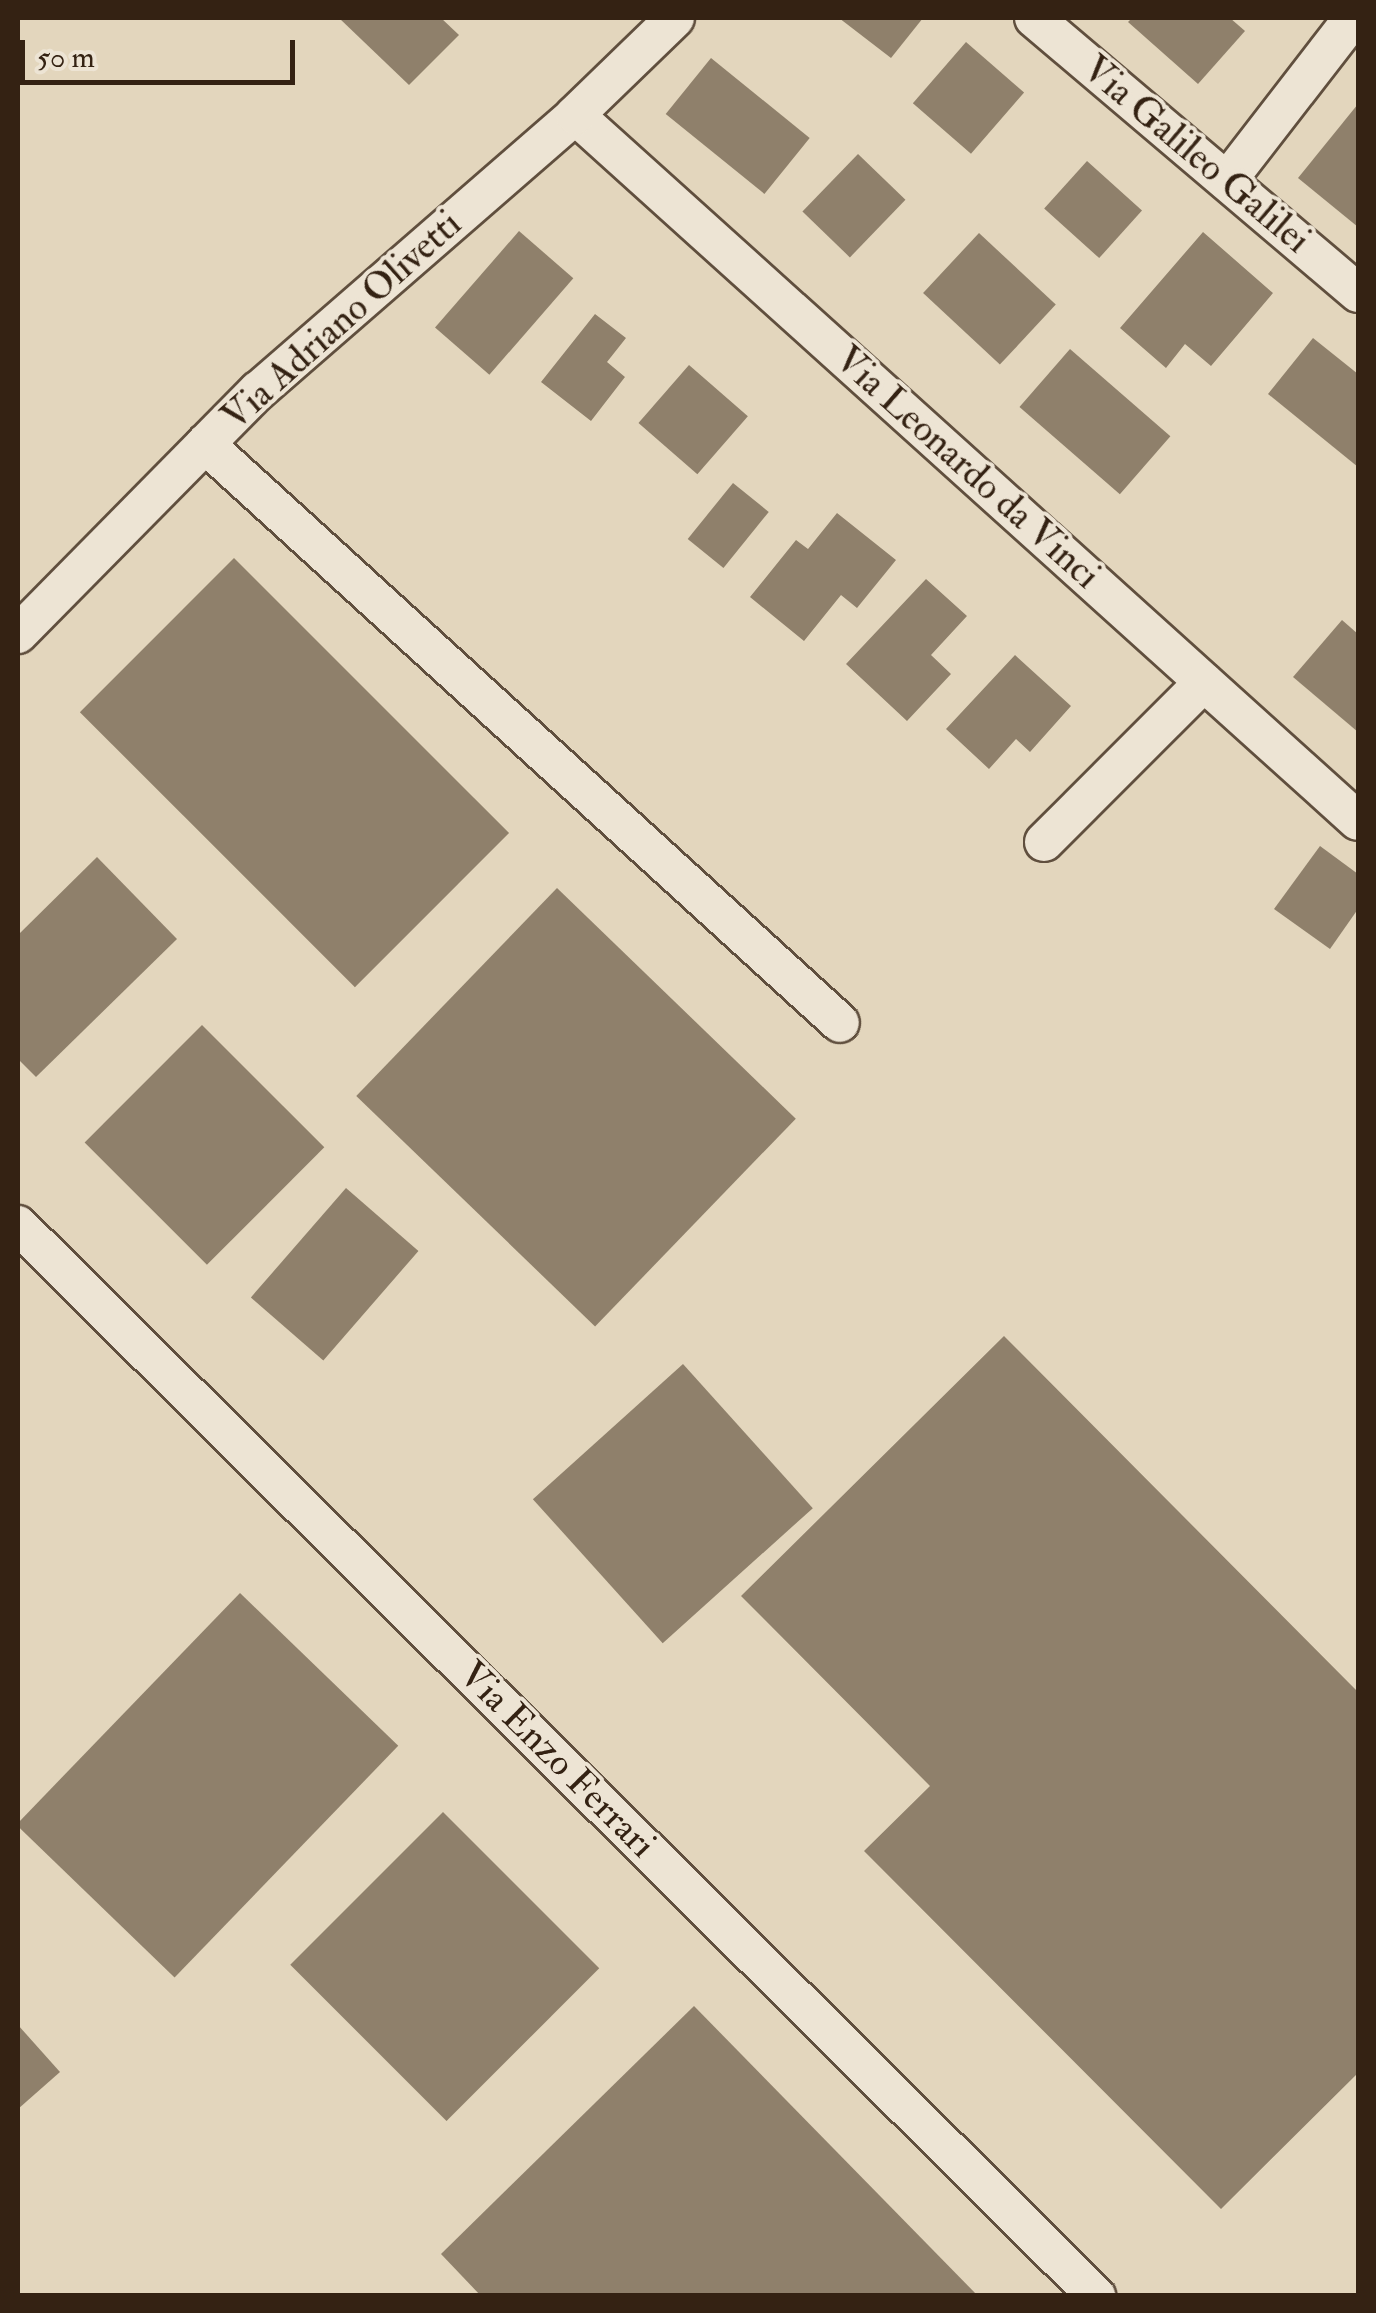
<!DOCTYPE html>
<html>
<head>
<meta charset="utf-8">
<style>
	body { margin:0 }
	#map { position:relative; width:1376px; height:2313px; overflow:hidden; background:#e3d6bd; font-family:"IM FELL Double Pica",serif }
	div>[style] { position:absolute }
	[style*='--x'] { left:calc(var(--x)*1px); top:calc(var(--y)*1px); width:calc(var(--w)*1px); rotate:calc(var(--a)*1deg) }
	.building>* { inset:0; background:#8f806b; transform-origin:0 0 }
	.roads { filter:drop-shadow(2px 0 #604f3e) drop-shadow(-2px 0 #604f3e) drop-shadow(0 2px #604f3e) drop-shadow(0 -2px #604f3e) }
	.minor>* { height:38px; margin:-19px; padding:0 19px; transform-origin:19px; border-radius:19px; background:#ede4d4 }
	span { translate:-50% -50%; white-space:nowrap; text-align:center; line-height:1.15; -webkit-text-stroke:8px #ede4d4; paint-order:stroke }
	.street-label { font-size:38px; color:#342213 }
	.frame { position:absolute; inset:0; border:20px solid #342213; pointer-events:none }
	.scale { position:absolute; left:20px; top:40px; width:275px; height:45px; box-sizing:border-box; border:5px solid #342213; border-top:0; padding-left:12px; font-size:30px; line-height:35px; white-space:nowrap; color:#342213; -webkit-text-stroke:8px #ede4d4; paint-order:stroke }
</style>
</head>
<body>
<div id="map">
	<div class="building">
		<div style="clip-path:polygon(339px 18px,441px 18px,459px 35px,409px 85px)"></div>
		<div style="clip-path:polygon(839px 18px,923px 18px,891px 58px)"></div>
		<div style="clip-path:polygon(1132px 18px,1230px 18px,1245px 31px,1198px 84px,1128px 22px)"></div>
		<div style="left:966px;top:42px;width:77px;height:81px;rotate:41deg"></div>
		<div style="left:711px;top:58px;width:127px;height:72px;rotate:39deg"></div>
		<div style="clip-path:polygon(1358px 104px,1358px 227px,1298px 178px)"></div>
		<div style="left:858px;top:154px;width:66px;height:80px;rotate:44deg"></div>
		<div style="left:1087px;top:161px;width:74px;height:64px;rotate:42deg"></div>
		<div style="left:519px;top:231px;width:72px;height:128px;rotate:41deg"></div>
		<div style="clip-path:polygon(1203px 232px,1273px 293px,1211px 366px,1185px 344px,1166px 368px,1120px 328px)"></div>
		<div style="left:979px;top:233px;width:105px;height:82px;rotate:43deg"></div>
		<div style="clip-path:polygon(595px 314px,626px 338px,607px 362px,625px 377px,591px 421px,541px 382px)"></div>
		<div style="clip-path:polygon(1313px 338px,1358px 374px,1358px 467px,1268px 394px)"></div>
		<div style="left:1070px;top:349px;width:133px;height:77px;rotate:41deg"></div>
		<div style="left:689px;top:365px;width:78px;height:77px;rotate:41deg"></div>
		<div style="left:733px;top:483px;width:46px;height:72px;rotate:39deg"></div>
		<div style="clip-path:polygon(837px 513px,896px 560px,857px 608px,841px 595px,804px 641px,750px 597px,796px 540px,808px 549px)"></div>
		<div style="left:234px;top:558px;width:389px;height:218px;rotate:45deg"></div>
		<div style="clip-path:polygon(926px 579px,967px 616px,931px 655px,951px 674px,907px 721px,846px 664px)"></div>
		<div style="clip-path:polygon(1342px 620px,1358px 634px,1358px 732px,1293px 677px)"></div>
		<div style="clip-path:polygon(1015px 655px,1071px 706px,1030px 752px,1016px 739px,989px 769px,946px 729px)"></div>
		<div style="clip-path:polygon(1320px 846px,1358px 874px,1358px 909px,1330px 949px,1274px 909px)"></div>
		<div style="clip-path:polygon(97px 857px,177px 939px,36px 1077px,18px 1059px,18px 935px)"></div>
		<div style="left:557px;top:888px;width:332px;height:289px;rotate:44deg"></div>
		<div style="left:202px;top:1025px;width:173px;height:166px;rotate:45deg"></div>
		<div style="left:346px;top:1188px;width:96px;height:145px;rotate:41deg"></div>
		<div style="clip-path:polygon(1004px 1336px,1358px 1692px,1358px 2073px,1221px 2209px,864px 1851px,930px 1786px,741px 1596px)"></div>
		<div style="left:683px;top:1364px;width:194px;height:202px;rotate:48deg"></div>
		<div style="left:240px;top:1593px;width:220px;height:322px;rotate:44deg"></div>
		<div style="left:443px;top:1812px;width:221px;height:216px;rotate:45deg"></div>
		<div style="clip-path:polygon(694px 2006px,978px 2296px,481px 2296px,441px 2254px)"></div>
		<div style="clip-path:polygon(18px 2025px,60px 2072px,18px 2109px)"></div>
	</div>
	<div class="roads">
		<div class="minor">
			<div style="--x:1034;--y:18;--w:425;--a:40.3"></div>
			<div style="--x:575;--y:115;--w:1054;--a:42.04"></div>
			<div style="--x:1227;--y:181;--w:206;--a:-52.3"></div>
			<div style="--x:205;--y:444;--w:859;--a:42.36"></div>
			<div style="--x:18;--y:634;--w:342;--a:-45.4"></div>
			<div style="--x:258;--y:391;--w:420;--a:-41"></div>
			<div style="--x:575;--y:115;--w:139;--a:-44.1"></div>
			<div style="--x:1044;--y:842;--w:226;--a:-45"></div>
			<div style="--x:18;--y:1225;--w:1520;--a:44.81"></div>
		</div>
	</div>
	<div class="street-label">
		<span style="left:1196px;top:155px;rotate:40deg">Via Galileo Galilei</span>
		<span style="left:342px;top:321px;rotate:-42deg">Via Adriano Olivetti</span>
		<span style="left:967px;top:468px;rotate:42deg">Via Leonardo da Vinci</span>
		<span style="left:557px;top:1760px;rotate:45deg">Via Enzo Ferrari</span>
	</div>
	<div class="frame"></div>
	<div class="scale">50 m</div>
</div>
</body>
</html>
